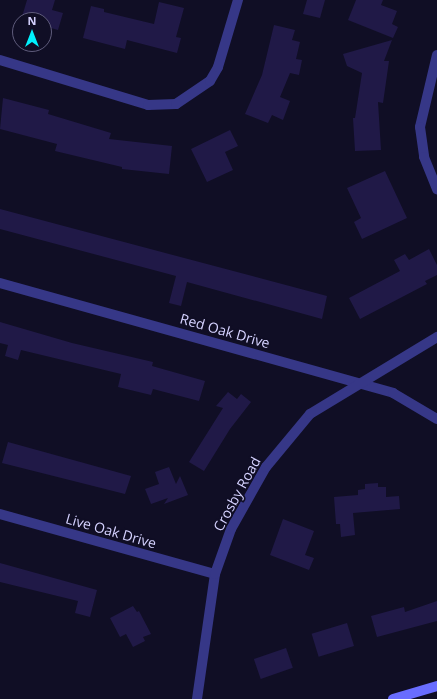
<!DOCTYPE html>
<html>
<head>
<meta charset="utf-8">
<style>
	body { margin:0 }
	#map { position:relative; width:437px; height:699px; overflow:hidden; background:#100e25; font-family:"Open Sans",sans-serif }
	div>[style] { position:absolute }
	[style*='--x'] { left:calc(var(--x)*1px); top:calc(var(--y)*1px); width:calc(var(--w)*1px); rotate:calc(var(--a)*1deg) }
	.building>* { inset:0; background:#201947; transform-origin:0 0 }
	.street>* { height:10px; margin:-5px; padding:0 5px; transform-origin:5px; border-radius:5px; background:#363787 }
	.secondary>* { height:10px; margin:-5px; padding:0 5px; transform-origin:5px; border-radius:5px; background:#696dff }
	span { translate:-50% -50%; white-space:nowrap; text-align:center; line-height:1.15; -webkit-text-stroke:3.5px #100e25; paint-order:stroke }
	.street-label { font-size:14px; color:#d5d2ff }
	.north { position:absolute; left:12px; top:12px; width:40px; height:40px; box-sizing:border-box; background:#100e25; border:1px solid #5f5c7c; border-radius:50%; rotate:0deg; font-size:11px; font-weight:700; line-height:16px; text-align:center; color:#d5d2ff }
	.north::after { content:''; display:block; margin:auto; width:14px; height:18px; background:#00f0fd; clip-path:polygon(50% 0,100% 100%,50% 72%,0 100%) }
</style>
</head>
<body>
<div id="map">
	<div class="building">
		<div style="clip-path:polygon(27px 0,55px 0,52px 10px,63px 13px,58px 30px,44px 26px,44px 20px,21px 20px)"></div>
		<div style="clip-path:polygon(307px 0,325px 0,320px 18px,303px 14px)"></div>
		<div style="clip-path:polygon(356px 0,383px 0,381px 5px,397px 11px,392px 24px,398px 27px,393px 38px,348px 20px)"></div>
		<div style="clip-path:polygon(159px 2px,184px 8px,176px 37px,181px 38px,177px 53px,127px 40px,125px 49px,83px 38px,91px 6px,104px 9px,104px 12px,154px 24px)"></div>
		<div style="clip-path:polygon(274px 25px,295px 30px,292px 40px,300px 42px,296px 59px,302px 60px,299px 75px,290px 73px,280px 97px,290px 101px,283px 120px,272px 115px,268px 123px,245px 114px,262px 75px)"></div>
		<div style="clip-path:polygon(392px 40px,384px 61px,389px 61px,383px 103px,378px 102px,381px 150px,355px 151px,353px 118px,355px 118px,362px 73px,347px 66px,343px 54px)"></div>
		<div style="clip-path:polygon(3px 98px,49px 110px,48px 114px,111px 133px,109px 139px,172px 146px,169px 174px,122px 169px,122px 167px,55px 151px,57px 144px,0 129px)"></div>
		<div style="clip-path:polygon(230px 130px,238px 146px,225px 152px,233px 170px,207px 182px,191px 149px)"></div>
		<div style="clip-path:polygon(385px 171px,407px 218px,362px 239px,354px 222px,361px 218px,347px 188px)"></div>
		<div style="clip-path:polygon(0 209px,327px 296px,322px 319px,187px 282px,181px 306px,169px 303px,176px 276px,0 229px)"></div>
		<div style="clip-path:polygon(429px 249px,437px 265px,437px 275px,425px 281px,427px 284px,360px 319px,349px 298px,400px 271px,394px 260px,405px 254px,409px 260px)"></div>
		<div style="clip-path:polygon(0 322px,72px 343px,153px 362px,152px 366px,205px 381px,199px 401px,153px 389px,151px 395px,118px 387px,121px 374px,21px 350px,18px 360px,5px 356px,8px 345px,0 343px)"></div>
		<div style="clip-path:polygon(228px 392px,237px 399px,241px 394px,251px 402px,230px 429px,204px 471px,189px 462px,223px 408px,216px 406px)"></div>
		<div style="clip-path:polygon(8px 442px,131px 476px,125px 494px,2px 463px)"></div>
		<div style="clip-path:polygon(169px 467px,176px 484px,180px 476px,188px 495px,164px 504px,168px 498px,151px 504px,145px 489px,159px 484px,155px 472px)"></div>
		<div style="clip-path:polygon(378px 483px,378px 487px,386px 487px,386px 497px,399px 496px,400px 509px,353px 513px,355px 535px,341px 537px,340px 524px,336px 524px,334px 497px,358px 495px,358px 490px,365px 489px,365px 484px)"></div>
		<div style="clip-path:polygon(283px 519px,314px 531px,305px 555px,314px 558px,309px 570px,270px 555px)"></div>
		<div style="clip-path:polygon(0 563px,97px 590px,90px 617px,75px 613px,78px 601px,0 582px)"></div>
		<div style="clip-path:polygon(437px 601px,437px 621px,377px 637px,371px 616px,404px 607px,405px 612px)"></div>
		<div style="clip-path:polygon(133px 606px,137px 612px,139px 611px,151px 634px,143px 637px,145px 641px,133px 647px,126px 634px,120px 637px,110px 618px)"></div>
		<div style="left:347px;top:623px;width:24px;height:37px;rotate:73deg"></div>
		<div style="left:286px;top:648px;width:21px;height:34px;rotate:71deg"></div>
	</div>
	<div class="street">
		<div style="--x:437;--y:55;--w:74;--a:103.3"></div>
		<div style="--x:420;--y:127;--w:30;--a:82"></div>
		<div style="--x:424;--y:157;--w:35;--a:68"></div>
		<div style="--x:0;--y:60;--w:155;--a:16.9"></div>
		<div style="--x:148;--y:105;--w:28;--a:-2"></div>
		<div style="--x:176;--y:104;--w:41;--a:-34.1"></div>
		<div style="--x:210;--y:81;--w:16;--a:-60"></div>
		<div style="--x:218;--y:67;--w:70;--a:-73.4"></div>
		<div style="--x:0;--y:283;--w:408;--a:15.6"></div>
		<div style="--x:393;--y:393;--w:51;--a:30.6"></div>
		<div style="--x:0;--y:514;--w:223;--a:15.6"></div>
		<div style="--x:197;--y:699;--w:126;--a:-81.8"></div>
		<div style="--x:215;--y:574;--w:48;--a:-70.4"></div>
		<div style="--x:231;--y:529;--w:71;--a:-60.6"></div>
		<div style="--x:266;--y:467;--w:69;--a:-50.3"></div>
		<div style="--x:310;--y:414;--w:149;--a:-31.2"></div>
	</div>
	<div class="secondary">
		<div style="--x:393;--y:699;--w:46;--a:-16.5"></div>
	</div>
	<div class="street-label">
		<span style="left:225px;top:331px;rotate:16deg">Red Oak Drive</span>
		<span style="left:237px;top:494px;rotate:-61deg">Crosby Road</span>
		<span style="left:111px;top:531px;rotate:16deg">Live Oak Drive</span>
	</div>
	<div class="north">N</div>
</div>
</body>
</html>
